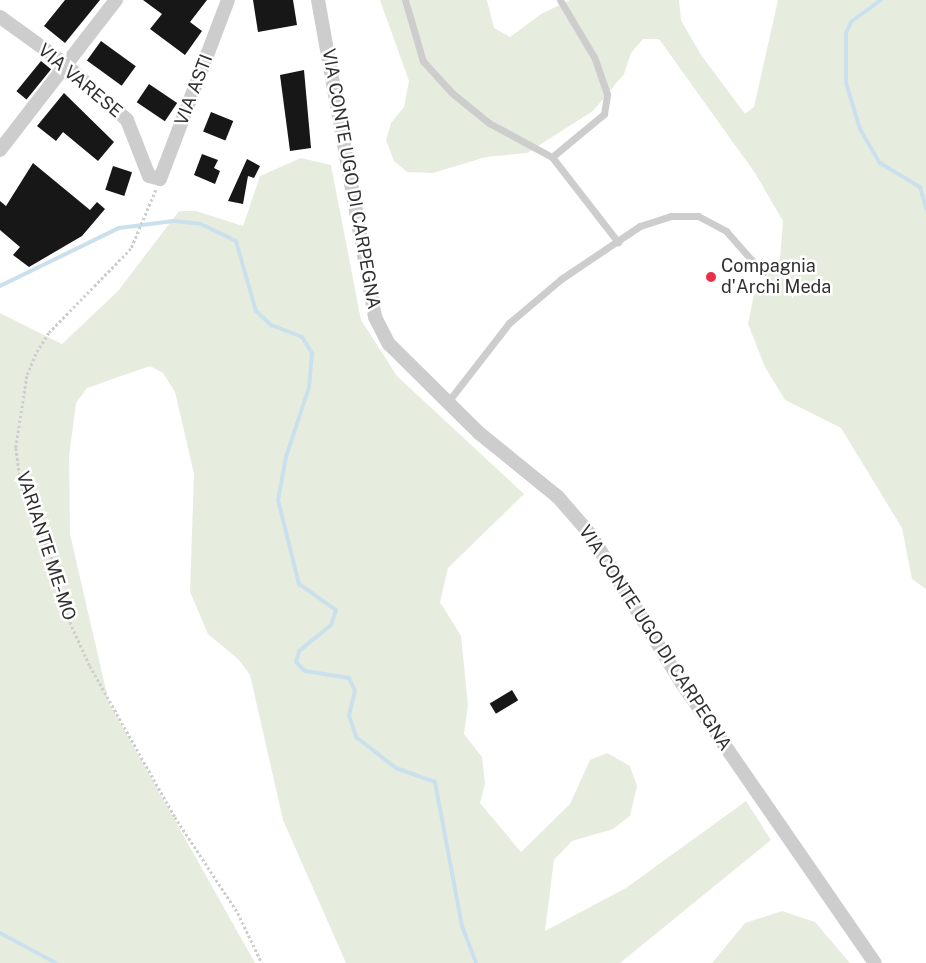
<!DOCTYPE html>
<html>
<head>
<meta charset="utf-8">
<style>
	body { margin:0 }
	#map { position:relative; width:926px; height:963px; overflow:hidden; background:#fff; font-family:"Public Sans",sans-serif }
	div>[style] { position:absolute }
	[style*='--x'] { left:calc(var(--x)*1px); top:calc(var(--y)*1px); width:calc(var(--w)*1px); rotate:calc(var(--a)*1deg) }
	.green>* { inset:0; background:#e7edde }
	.stream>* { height:4px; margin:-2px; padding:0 2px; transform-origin:2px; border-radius:2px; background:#cae1ed }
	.building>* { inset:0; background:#171717; transform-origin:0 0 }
	.path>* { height:2.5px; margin-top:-1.25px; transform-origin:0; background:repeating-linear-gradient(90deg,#cdcdcd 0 2.5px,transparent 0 5px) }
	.service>* { height:7px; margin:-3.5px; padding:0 3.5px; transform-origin:3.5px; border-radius:3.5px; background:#cdcdcd }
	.minor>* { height:14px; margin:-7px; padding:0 7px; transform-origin:7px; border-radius:7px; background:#cdcdcd }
	.dots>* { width:14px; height:14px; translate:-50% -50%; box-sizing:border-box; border:2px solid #fff; border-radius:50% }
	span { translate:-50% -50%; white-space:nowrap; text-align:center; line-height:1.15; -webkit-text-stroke:5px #fff; paint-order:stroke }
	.street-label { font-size:18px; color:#303030 }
	.poi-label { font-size:18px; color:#303030 }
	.left { translate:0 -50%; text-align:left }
</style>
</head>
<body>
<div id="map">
	<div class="green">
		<div style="clip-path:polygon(380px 0,487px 0,494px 28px,510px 37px,541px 14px,570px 0,679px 0,681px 20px,701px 55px,745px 114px,754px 107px,778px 0,926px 0,926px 589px,912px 579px,902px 528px,841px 428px,785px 400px,765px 367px,748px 324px,754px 294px,780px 258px,783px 221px,755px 173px,659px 39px,643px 39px,631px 53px,624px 74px,593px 111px,527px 153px,486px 157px,433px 173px,407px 172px,394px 161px,386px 140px,391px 123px,404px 107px,409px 81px)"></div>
		<div style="clip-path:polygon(301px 158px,331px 165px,361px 320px,397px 376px,524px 494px,448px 568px,440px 602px,461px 636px,468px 705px,464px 734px,482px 757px,485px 784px,480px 803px,521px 852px,570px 804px,590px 760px,607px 753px,630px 766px,637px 786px,630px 816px,613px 829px,572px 841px,554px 860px,545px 931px,626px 888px,746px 801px,771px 840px,620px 963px,346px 963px,283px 820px,250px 675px,238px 659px,208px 634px,190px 592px,194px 474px,175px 392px,163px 373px,150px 366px,87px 388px,76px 403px,69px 457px,70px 534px,109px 703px,255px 963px,0 963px,0 313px,62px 344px,118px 291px,179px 211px,196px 211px,243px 226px,260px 176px)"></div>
		<div style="clip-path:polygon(782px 911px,815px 922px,850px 963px,712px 963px,745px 923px)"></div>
	</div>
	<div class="stream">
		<div style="--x:881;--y:0;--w:37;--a:144"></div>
		<div style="--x:851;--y:22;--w:12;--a:114"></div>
		<div style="--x:846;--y:33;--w:50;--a:90"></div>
		<div style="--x:846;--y:83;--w:48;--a:73.1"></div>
		<div style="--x:860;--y:129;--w:39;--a:60"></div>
		<div style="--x:880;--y:163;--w:47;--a:31"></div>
		<div style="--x:920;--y:187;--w:22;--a:74"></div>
		<div style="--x:0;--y:286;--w:132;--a:-26"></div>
		<div style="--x:119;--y:228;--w:55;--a:-7.3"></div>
		<div style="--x:174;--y:221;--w:27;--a:6"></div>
		<div style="--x:201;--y:224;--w:39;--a:26"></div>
		<div style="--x:236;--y:241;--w:73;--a:74.1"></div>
		<div style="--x:256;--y:311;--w:21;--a:43"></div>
		<div style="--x:271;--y:325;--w:33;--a:21"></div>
		<div style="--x:302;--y:337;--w:19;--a:58"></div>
		<div style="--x:312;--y:353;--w:34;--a:95"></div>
		<div style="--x:309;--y:387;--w:74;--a:108.2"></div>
		<div style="--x:286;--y:457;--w:44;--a:100.5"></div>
		<div style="--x:278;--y:500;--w:87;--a:76"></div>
		<div style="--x:299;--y:584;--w:45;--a:35.1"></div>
		<div style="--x:336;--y:610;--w:16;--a:108"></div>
		<div style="--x:331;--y:625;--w:41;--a:140.9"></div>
		<div style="--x:299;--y:651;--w:11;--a:105"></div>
		<div style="--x:296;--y:662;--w:13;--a:45"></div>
		<div style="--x:305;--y:671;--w:45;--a:9"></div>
		<div style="--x:349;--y:678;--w:14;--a:65"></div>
		<div style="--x:355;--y:691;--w:25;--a:104"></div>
		<div style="--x:349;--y:715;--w:23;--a:72"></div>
		<div style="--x:356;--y:737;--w:51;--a:37.8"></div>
		<div style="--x:396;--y:768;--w:41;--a:19.7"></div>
		<div style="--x:435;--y:782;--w:147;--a:79.4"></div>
		<div style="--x:462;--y:926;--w:40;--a:69"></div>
		<div style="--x:0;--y:933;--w:64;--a:28.2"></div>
	</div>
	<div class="building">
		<div style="clip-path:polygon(65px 0,100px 0,65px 43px,44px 26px)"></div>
		<div style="clip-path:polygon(143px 0,207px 0,190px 22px,202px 31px,185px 55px,150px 29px,162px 14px)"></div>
		<div style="clip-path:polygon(253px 0,293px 0,297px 25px,258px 32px)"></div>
		<div style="left:101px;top:41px;width:43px;height:24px;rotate:36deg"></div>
		<div style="left:41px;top:61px;width:13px;height:39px;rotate:39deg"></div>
		<div style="clip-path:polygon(304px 70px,311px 148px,290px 151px,280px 75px)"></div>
		<div style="left:149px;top:84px;width:34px;height:22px;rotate:34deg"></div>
		<div style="clip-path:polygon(64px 93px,114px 142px,98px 161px,63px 132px,56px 141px,37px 126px)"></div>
		<div style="left:211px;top:112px;width:24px;height:21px;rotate:22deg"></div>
		<div style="clip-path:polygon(202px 154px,218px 160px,214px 168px,220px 171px,215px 184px,194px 175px)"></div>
		<div style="clip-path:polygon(247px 159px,260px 166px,254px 178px,248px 176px,243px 204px,228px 201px)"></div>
		<div style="clip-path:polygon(33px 163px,90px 210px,97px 202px,105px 209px,82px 236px,29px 267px,13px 255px,20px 247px,0 230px,0 201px,6px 206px)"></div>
		<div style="left:113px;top:166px;width:20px;height:25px;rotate:18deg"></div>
		<div style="left:512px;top:690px;width:12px;height:26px;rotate:59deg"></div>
	</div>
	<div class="path">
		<div style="--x:156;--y:190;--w:64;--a:113"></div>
		<div style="--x:131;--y:249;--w:117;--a:134.3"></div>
		<div style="--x:49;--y:333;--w:25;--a:122"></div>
		<div style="--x:36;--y:354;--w:24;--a:112"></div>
		<div style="--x:27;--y:376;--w:73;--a:98.7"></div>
		<div style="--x:16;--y:448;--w:35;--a:82"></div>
		<div style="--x:21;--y:483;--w:84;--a:67.7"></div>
		<div style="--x:53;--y:561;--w:63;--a:74.4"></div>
		<div style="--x:70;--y:622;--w:48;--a:65.6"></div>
		<div style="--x:90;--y:666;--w:173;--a:60.6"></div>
		<div style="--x:175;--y:817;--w:115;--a:56.7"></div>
		<div style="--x:238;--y:913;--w:55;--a:64.4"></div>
	</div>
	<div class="service">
		<div style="--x:405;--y:0;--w:64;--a:73.6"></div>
		<div style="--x:423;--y:61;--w:43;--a:47.8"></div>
		<div style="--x:452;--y:93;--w:48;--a:39"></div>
		<div style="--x:489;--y:123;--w:72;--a:28.4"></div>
		<div style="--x:552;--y:157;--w:108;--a:52.2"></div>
		<div style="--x:552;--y:157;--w:67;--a:-39.6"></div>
		<div style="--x:604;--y:114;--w:20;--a:-81"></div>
		<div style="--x:607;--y:94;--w:39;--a:-109"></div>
		<div style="--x:594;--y:57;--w:66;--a:-120.8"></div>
		<div style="--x:447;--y:403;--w:101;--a:-52.2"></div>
		<div style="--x:509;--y:323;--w:68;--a:-40.2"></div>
		<div style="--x:561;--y:279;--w:95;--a:-33.9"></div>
		<div style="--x:640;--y:226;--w:33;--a:-18"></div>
		<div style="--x:671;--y:216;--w:27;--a:0"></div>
		<div style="--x:698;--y:216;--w:32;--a:28"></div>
		<div style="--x:726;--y:231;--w:56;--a:48.6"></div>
	</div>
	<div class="minor">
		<div style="--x:318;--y:0;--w:322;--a:79.8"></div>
		<div style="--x:375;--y:317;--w:30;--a:63"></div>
		<div style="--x:389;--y:344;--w:127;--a:44.7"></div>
		<div style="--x:479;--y:433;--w:102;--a:39"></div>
		<div style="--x:558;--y:497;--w:49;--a:49.1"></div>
		<div style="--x:590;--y:534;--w:174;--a:58.4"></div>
		<div style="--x:681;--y:682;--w:341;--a:55.4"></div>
		<div style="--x:0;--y:17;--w:79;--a:35.7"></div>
		<div style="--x:64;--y:63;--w:85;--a:42.1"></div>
		<div style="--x:127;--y:120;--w:60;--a:68.6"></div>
		<div style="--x:149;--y:176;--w:11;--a:15"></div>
		<div style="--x:160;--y:179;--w:191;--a:-69.2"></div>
		<div style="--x:0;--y:150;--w:190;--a:-52.3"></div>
	</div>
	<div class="dots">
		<div style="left:711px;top:277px;background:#e93048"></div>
	</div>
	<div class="street-label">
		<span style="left:80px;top:81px;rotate:40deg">VIA VARESE</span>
		<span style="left:194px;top:90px;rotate:-69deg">VIA ASTI</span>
		<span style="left:351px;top:179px;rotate:80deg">VIA CONTE UGO DI CARPEGNA</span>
		<span style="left:46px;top:546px;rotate:72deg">VARIANTE ME-MO</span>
		<span style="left:655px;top:638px;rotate:57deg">VIA CONTE UGO DI CARPEGNA</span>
	</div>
	<div class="poi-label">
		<span class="left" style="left:721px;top:277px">Compagnia<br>d'Archi Meda</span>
	</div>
</div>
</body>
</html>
